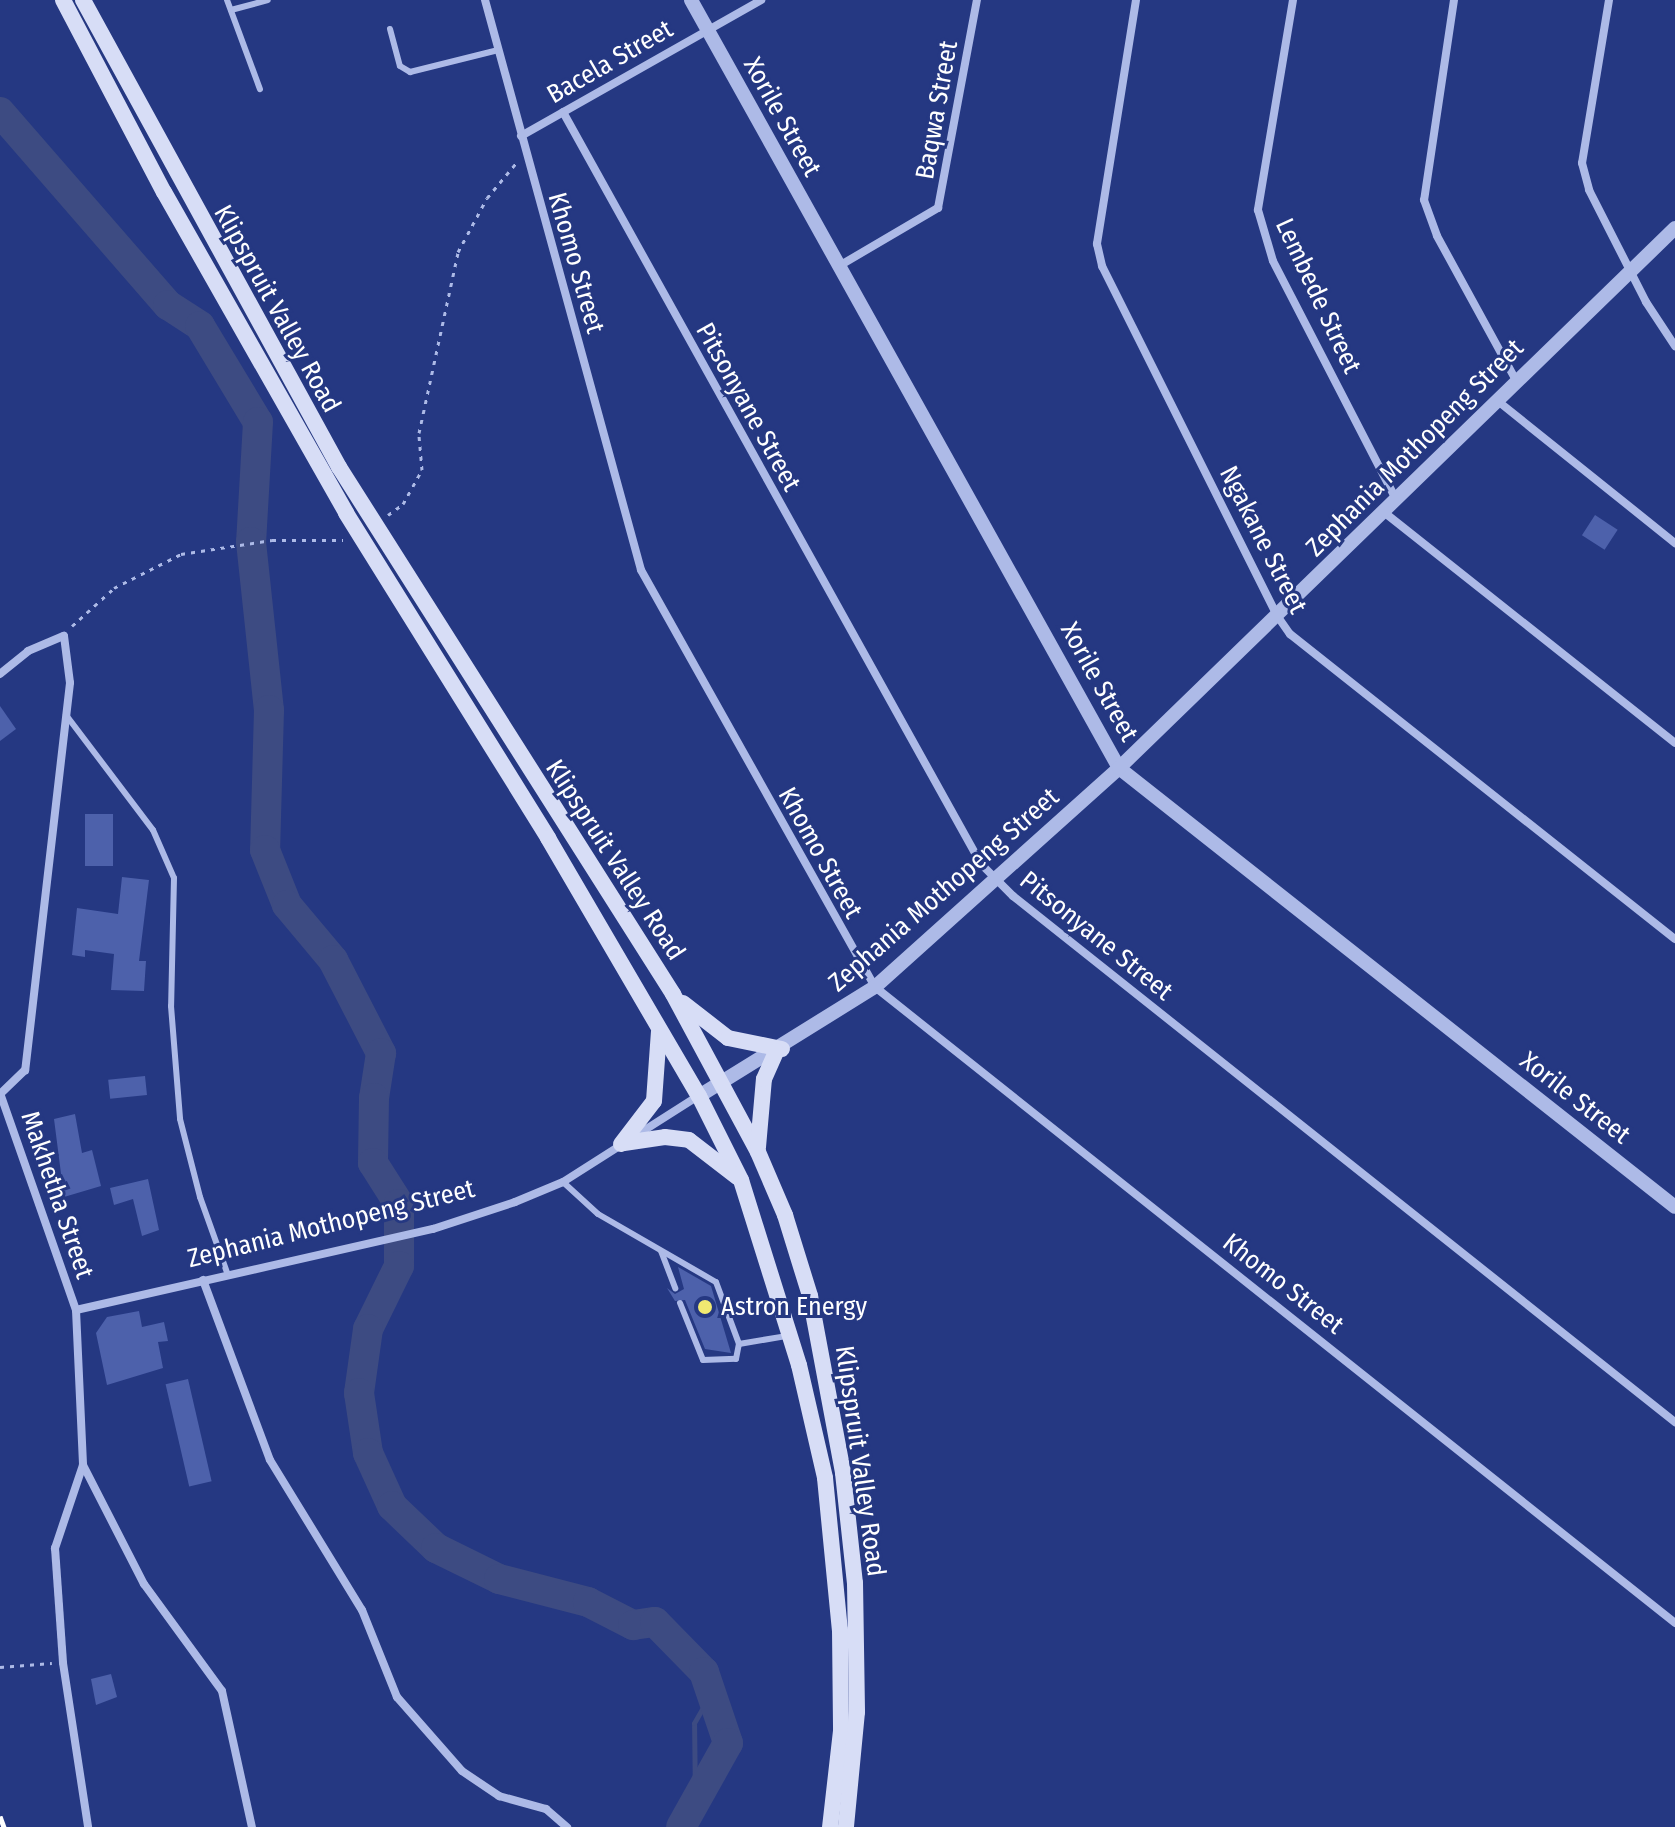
<!DOCTYPE html>
<html>
<head>
<meta charset="utf-8">
<style>
	body { margin:0 }
	#map { position:relative; width:1675px; height:1827px; overflow:hidden; background:#253882; font-family:"Fira Sans Condensed",sans-serif }
	div>[style] { position:absolute }
	[style*='--x'] { left:calc(var(--x)*1px); top:calc(var(--y)*1px); width:calc(var(--w)*1px); rotate:calc(var(--a)*1deg) }
	.stream>* { height:5px; margin:-2.5px; padding:0 2.5px; transform-origin:2.5px; border-radius:2.5px; background:#3d4b82 }
	.river>* { height:30px; margin:-15px; padding:0 15px; transform-origin:15px; border-radius:15px; background:#3d4b82 }
	.building>* { inset:0; background:#4d61ab; transform-origin:0 0 }
	.path>* { height:3px; margin-top:-1.5px; transform-origin:0; background:repeating-linear-gradient(90deg,#adbae7 0 4px,transparent 0 10px) }
	.service>* { height:6px; margin:-3px; padding:0 3px; transform-origin:3px; border-radius:3px; background:#adbae7 }
	.minor>* { height:8px; margin:-4px; padding:0 4px; transform-origin:4px; border-radius:4px; background:#adbae7 }
	.tertiary>* { height:14px; margin:-7px; padding:0 7px; transform-origin:7px; border-radius:7px; background:#adbae7 }
	.secondary>* { height:16px; margin:-8px; padding:0 8px; transform-origin:8px; border-radius:8px; background:#d7ddf6 }
	.rail>* { height:5px; margin-top:-2.5px; transform-origin:0; background:repeating-linear-gradient(90deg,#fff 0 14px,transparent 0 20px) }
	.dots>* { width:22px; height:22px; translate:-50% -50%; box-sizing:border-box; border:4px solid #253882; border-radius:50% }
	span { translate:-50% -50%; white-space:nowrap; text-align:center; line-height:1.15; -webkit-text-stroke:6px #253882; paint-order:stroke }
	.street-label { font-size:26px; color:#fff }
	.poi-label { font-size:26px; color:#fff }
	.left { translate:0 -50%; text-align:left }
</style>
</head>
<body>
<div id="map">
	<div class="stream">
		<div style="--x:695;--y:1800;--w:77;--a:-90.7"></div>
		<div style="--x:694;--y:1723;--w:34;--a:-60"></div>
	</div>
	<div class="river">
		<div style="--x:0;--y:112;--w:256;--a:49"></div>
		<div style="--x:168;--y:305;--w:38;--a:33"></div>
		<div style="--x:200;--y:326;--w:112;--a:58.9"></div>
		<div style="--x:258;--y:422;--w:120;--a:93.3"></div>
		<div style="--x:251;--y:542;--w:169;--a:83.9"></div>
		<div style="--x:269;--y:710;--w:140;--a:91.6"></div>
		<div style="--x:265;--y:850;--w:59;--a:68.2"></div>
		<div style="--x:287;--y:905;--w:72;--a:50.1"></div>
		<div style="--x:333;--y:960;--w:105;--a:62.7"></div>
		<div style="--x:381;--y:1053;--w:46;--a:98.8"></div>
		<div style="--x:374;--y:1098;--w:65;--a:90.9"></div>
		<div style="--x:373;--y:1163;--w:49;--a:57.6"></div>
		<div style="--x:399;--y:1204;--w:62;--a:90"></div>
		<div style="--x:399;--y:1266;--w:70;--a:116.2"></div>
		<div style="--x:368;--y:1329;--w:65;--a:98"></div>
		<div style="--x:359;--y:1393;--w:61;--a:81.5"></div>
		<div style="--x:368;--y:1453;--w:58;--a:65.6"></div>
		<div style="--x:392;--y:1506;--w:61;--a:43.7"></div>
		<div style="--x:436;--y:1548;--w:70;--a:26.2"></div>
		<div style="--x:499;--y:1579;--w:92;--a:14.5"></div>
		<div style="--x:588;--y:1602;--w:51;--a:27.1"></div>
		<div style="--x:633;--y:1625;--w:22;--a:-8"></div>
		<div style="--x:655;--y:1622;--w:70;--a:45.6"></div>
		<div style="--x:704;--y:1672;--w:75;--a:71.3"></div>
		<div style="--x:728;--y:1743;--w:96;--a:119.2"></div>
	</div>
	<div class="building">
		<div style="left:1595px;top:515px;width:27px;height:24px;rotate:33deg"></div>
		<div style="clip-path:polygon(0 706px,16px 729px,0 741px)"></div>
		<div style="left:85px;top:814px;width:28px;height:52px"></div>
		<div style="clip-path:polygon(122px 877px,149px 880px,139px 961px,146px 961px,144px 991px,111px 990px,114px 954px,85px 950px,85px 957px,72px 955px,77px 908px,118px 914px)"></div>
		<div style="left:145px;top:1076px;width:19px;height:37px;rotate:84deg"></div>
		<div style="clip-path:polygon(75px 1114px,82px 1153px,92px 1150px,101px 1186px,64px 1197px,54px 1119px)"></div>
		<div style="clip-path:polygon(148px 1179px,159px 1230px,142px 1236px,133px 1199px,114px 1205px,110px 1188px)"></div>
		<div style="clip-path:polygon(678px 1267px,711px 1286px,731px 1353px,705px 1349px,685px 1300px,675px 1301px,667px 1288px,675px 1294px,684px 1289px)"></div>
		<div style="clip-path:polygon(139px 1311px,142px 1327px,164px 1322px,168px 1341px,158px 1342px,163px 1368px,107px 1385px,96px 1333px,107px 1317px)"></div>
		<div style="left:188px;top:1379px;width:105px;height:23px;rotate:77deg"></div>
		<div style="clip-path:polygon(111px 1674px,117px 1697px,96px 1705px,91px 1679px)"></div>
	</div>
	<div class="path">
		<div style="--x:388;--y:515;--w:19;--a:-36"></div>
		<div style="--x:403;--y:504;--w:39;--a:-61"></div>
		<div style="--x:422;--y:470;--w:37;--a:-95"></div>
		<div style="--x:419;--y:433;--w:185;--a:-77.8"></div>
		<div style="--x:458;--y:252;--w:61;--a:-61.8"></div>
		<div style="--x:487;--y:198;--w:47;--a:-50.2"></div>
		<div style="--x:72;--y:626;--w:57;--a:-42.1"></div>
		<div style="--x:114;--y:588;--w:75;--a:-26.9"></div>
		<div style="--x:181;--y:554;--w:92;--a:-8.7"></div>
		<div style="--x:272;--y:540;--w:71;--a:0"></div>
		<div style="--x:0;--y:1667;--w:52;--a:-4.4"></div>
	</div>
	<div class="service">
		<div style="--x:227;--y:0;--w:95;--a:69.7"></div>
		<div style="--x:231;--y:10;--w:38;--a:-15"></div>
		<div style="--x:390;--y:29;--w:38;--a:75"></div>
		<div style="--x:400;--y:66;--w:12;--a:31"></div>
		<div style="--x:410;--y:72;--w:91;--a:-14"></div>
		<div style="--x:66;--y:715;--w:144;--a:52.9"></div>
		<div style="--x:153;--y:830;--w:52;--a:66.4"></div>
		<div style="--x:174;--y:878;--w:128;--a:91.3"></div>
		<div style="--x:171;--y:1006;--w:113;--a:85.4"></div>
		<div style="--x:180;--y:1119;--w:81;--a:75.6"></div>
		<div style="--x:200;--y:1197;--w:83;--a:70.3"></div>
		<div style="--x:563;--y:1182;--w:47;--a:42.4"></div>
		<div style="--x:598;--y:1214;--w:136;--a:30"></div>
		<div style="--x:716;--y:1282;--w:66;--a:69.6"></div>
		<div style="--x:739;--y:1344;--w:49;--a:-9.5"></div>
		<div style="--x:661;--y:1251;--w:40;--a:69"></div>
		<div style="--x:680;--y:1303;--w:61;--a:68"></div>
		<div style="--x:703;--y:1360;--w:33;--a:-2"></div>
		<div style="--x:736;--y:1359;--w:15;--a:-79"></div>
	</div>
	<div class="minor">
		<div style="--x:485;--y:0;--w:591;--a:74.69"></div>
		<div style="--x:641;--y:570;--w:478;--a:60.7"></div>
		<div style="--x:875;--y:987;--w:1022;--a:38.48"></div>
		<div style="--x:1136;--y:0;--w:247;--a:99.1"></div>
		<div style="--x:1097;--y:244;--w:23;--a:77"></div>
		<div style="--x:1102;--y:266;--w:393;--a:63.4"></div>
		<div style="--x:1278;--y:617;--w:21;--a:55"></div>
		<div style="--x:1290;--y:634;--w:491;--a:38.4"></div>
		<div style="--x:1293;--y:0;--w:213;--a:99.5"></div>
		<div style="--x:1258;--y:210;--w:53;--a:73.6"></div>
		<div style="--x:1273;--y:261;--w:270;--a:62.7"></div>
		<div style="--x:1454;--y:0;--w:202;--a:98.5"></div>
		<div style="--x:1424;--y:200;--w:38;--a:70"></div>
		<div style="--x:1437;--y:236;--w:166;--a:61.3"></div>
		<div style="--x:1609;--y:0;--w:165;--a:99.4"></div>
		<div style="--x:1582;--y:163;--w:28;--a:75"></div>
		<div style="--x:1589;--y:190;--w:126;--a:63"></div>
		<div style="--x:1646;--y:302;--w:53;--a:56.6"></div>
		<div style="--x:563;--y:112;--w:860;--a:60.93"></div>
		<div style="--x:981;--y:864;--w:45;--a:45"></div>
		<div style="--x:1013;--y:896;--w:846;--a:38.47"></div>
		<div style="--x:521;--y:136;--w:276;--a:-29.5"></div>
		<div style="--x:839;--y:266;--w:115;--a:-30.4"></div>
		<div style="--x:938;--y:208;--w:212;--a:-79.4"></div>
		<div style="--x:1499;--y:402;--w:226;--a:38.7"></div>
		<div style="--x:1385;--y:513;--w:370;--a:38.4"></div>
		<div style="--x:0;--y:674;--w:36;--a:-39"></div>
		<div style="--x:28;--y:651;--w:39;--a:-23"></div>
		<div style="--x:64;--y:636;--w:47;--a:82.7"></div>
		<div style="--x:70;--y:683;--w:390;--a:96.6"></div>
		<div style="--x:25;--y:1070;--w:35;--a:136"></div>
		<div style="--x:0;--y:1093;--w:230;--a:70.7"></div>
		<div style="--x:76;--y:1310;--w:155;--a:87.4"></div>
		<div style="--x:83;--y:1465;--w:88;--a:108.6"></div>
		<div style="--x:55;--y:1548;--w:115;--a:86"></div>
		<div style="--x:63;--y:1663;--w:166;--a:81.3"></div>
		<div style="--x:203;--y:1280;--w:192;--a:69.6"></div>
		<div style="--x:270;--y:1460;--w:176;--a:58.5"></div>
		<div style="--x:362;--y:1610;--w:94;--a:68.1"></div>
		<div style="--x:397;--y:1697;--w:98;--a:48.7"></div>
		<div style="--x:462;--y:1771;--w:45;--a:34"></div>
		<div style="--x:499;--y:1796;--w:49;--a:15.5"></div>
		<div style="--x:546;--y:1809;--w:28;--a:41"></div>
		<div style="--x:76;--y:1310;--w:366;--a:-12.8"></div>
		<div style="--x:433;--y:1229;--w:86;--a:-18.2"></div>
		<div style="--x:515;--y:1202;--w:52;--a:-22.6"></div>
		<div style="--x:563;--y:1182;--w:160;--a:-32.5"></div>
		<div style="--x:83;--y:1465;--w:134;--a:62.9"></div>
		<div style="--x:144;--y:1584;--w:132;--a:53.9"></div>
		<div style="--x:222;--y:1691;--w:139;--a:77.6"></div>
	</div>
	<div class="tertiary">
		<div style="--x:691;--y:0;--w:879;--a:60.87"></div>
		<div style="--x:1119;--y:768;--w:708;--a:38.29"></div>
		<div style="--x:699;--y:1096;--w:207;--a:-31.8"></div>
		<div style="--x:875;--y:987;--w:328;--a:-41.9"></div>
		<div style="--x:1119;--y:768;--w:775;--a:-44.16"></div>
	</div>
	<div class="secondary">
		<div style="--x:63;--y:0;--w:217;--a:62.3"></div>
		<div style="--x:164;--y:192;--w:369;--a:60.4"></div>
		<div style="--x:346;--y:513;--w:383;--a:58.1"></div>
		<div style="--x:548;--y:838;--w:299;--a:59.7"></div>
		<div style="--x:699;--y:1096;--w:94;--a:63.4"></div>
		<div style="--x:741;--y:1180;--w:194;--a:72.6"></div>
		<div style="--x:799;--y:1365;--w:116;--a:77"></div>
		<div style="--x:825;--y:1478;--w:153;--a:84.4"></div>
		<div style="--x:840;--y:1630;--w:101;--a:89.4"></div>
		<div style="--x:841;--y:1731;--w:97;--a:96.5"></div>
		<div style="--x:83;--y:0;--w:533;--a:61.27"></div>
		<div style="--x:339;--y:467;--w:624;--a:57.63"></div>
		<div style="--x:673;--y:994;--w:179;--a:61.7"></div>
		<div style="--x:758;--y:1152;--w:69;--a:66.8"></div>
		<div style="--x:785;--y:1215;--w:85;--a:72.8"></div>
		<div style="--x:810;--y:1296;--w:180;--a:79.4"></div>
		<div style="--x:843;--y:1473;--w:111;--a:83.8"></div>
		<div style="--x:855;--y:1583;--w:129;--a:89.1"></div>
		<div style="--x:857;--y:1712;--w:116;--a:95.5"></div>
		<div style="--x:683;--y:1003;--w:57;--a:37.9"></div>
		<div style="--x:728;--y:1038;--w:55;--a:11.5"></div>
		<div style="--x:624;--y:1143;--w:41;--a:-8.3"></div>
		<div style="--x:665;--y:1137;--w:24;--a:7"></div>
		<div style="--x:689;--y:1140;--w:61;--a:37.6"></div>
		<div style="--x:621;--y:1144;--w:54;--a:-52.5"></div>
		<div style="--x:654;--y:1101;--w:69;--a:-85.9"></div>
		<div style="--x:758;--y:1147;--w:68;--a:-85"></div>
		<div style="--x:764;--y:1079;--w:30;--a:-66"></div>
	</div>
	<div class="rail">
		<div style="--x:0;--y:1816;--w:12;--a:70"></div>
	</div>
	<div class="dots">
		<div style="left:705px;top:1307px;background:#f1e971"></div>
	</div>
	<div class="street-label">
		<span style="left:610px;top:62px;rotate:-30deg">Bacela Street</span>
		<span style="left:937px;top:110px;rotate:-80deg">Baqwa Street</span>
		<span style="left:782px;top:117px;rotate:61deg">Xorile Street</span>
		<span style="left:576px;top:263px;rotate:74deg">Khomo Street</span>
		<span style="left:1318px;top:296px;rotate:65deg">Lembede Street</span>
		<span style="left:277px;top:309px;rotate:61deg">Klipspruit Valley Road</span>
		<span style="left:748px;top:407px;rotate:61deg">Pitsonyane Street</span>
		<span style="left:1415px;top:448px;rotate:-45deg">Zephania Mothopeng Street</span>
		<span style="left:1263px;top:540px;rotate:63deg">Ngakane Street</span>
		<span style="left:1099px;top:682px;rotate:61deg">Xorile Street</span>
		<span style="left:820px;top:853px;rotate:61deg">Khomo Street</span>
		<span style="left:615px;top:860px;rotate:57deg">Klipspruit Valley Road</span>
		<span style="left:944px;top:890px;rotate:-41deg">Zephania Mothopeng Street</span>
		<span style="left:1096px;top:936px;rotate:39deg">Pitsonyane Street</span>
		<span style="left:1575px;top:1098px;rotate:38deg">Xorile Street</span>
		<span style="left:57px;top:1195px;rotate:71deg">Makhetha Street</span>
		<span style="left:331px;top:1224px;rotate:-14deg">Zephania Mothopeng Street</span>
		<span style="left:1283px;top:1284px;rotate:38deg">Khomo Street</span>
		<span style="left:860px;top:1461px;rotate:82deg">Klipspruit Valley Road</span>
	</div>
	<div class="poi-label">
		<span class="left" style="left:721px;top:1307px">Astron Energy</span>
	</div>
</div>
</body>
</html>
